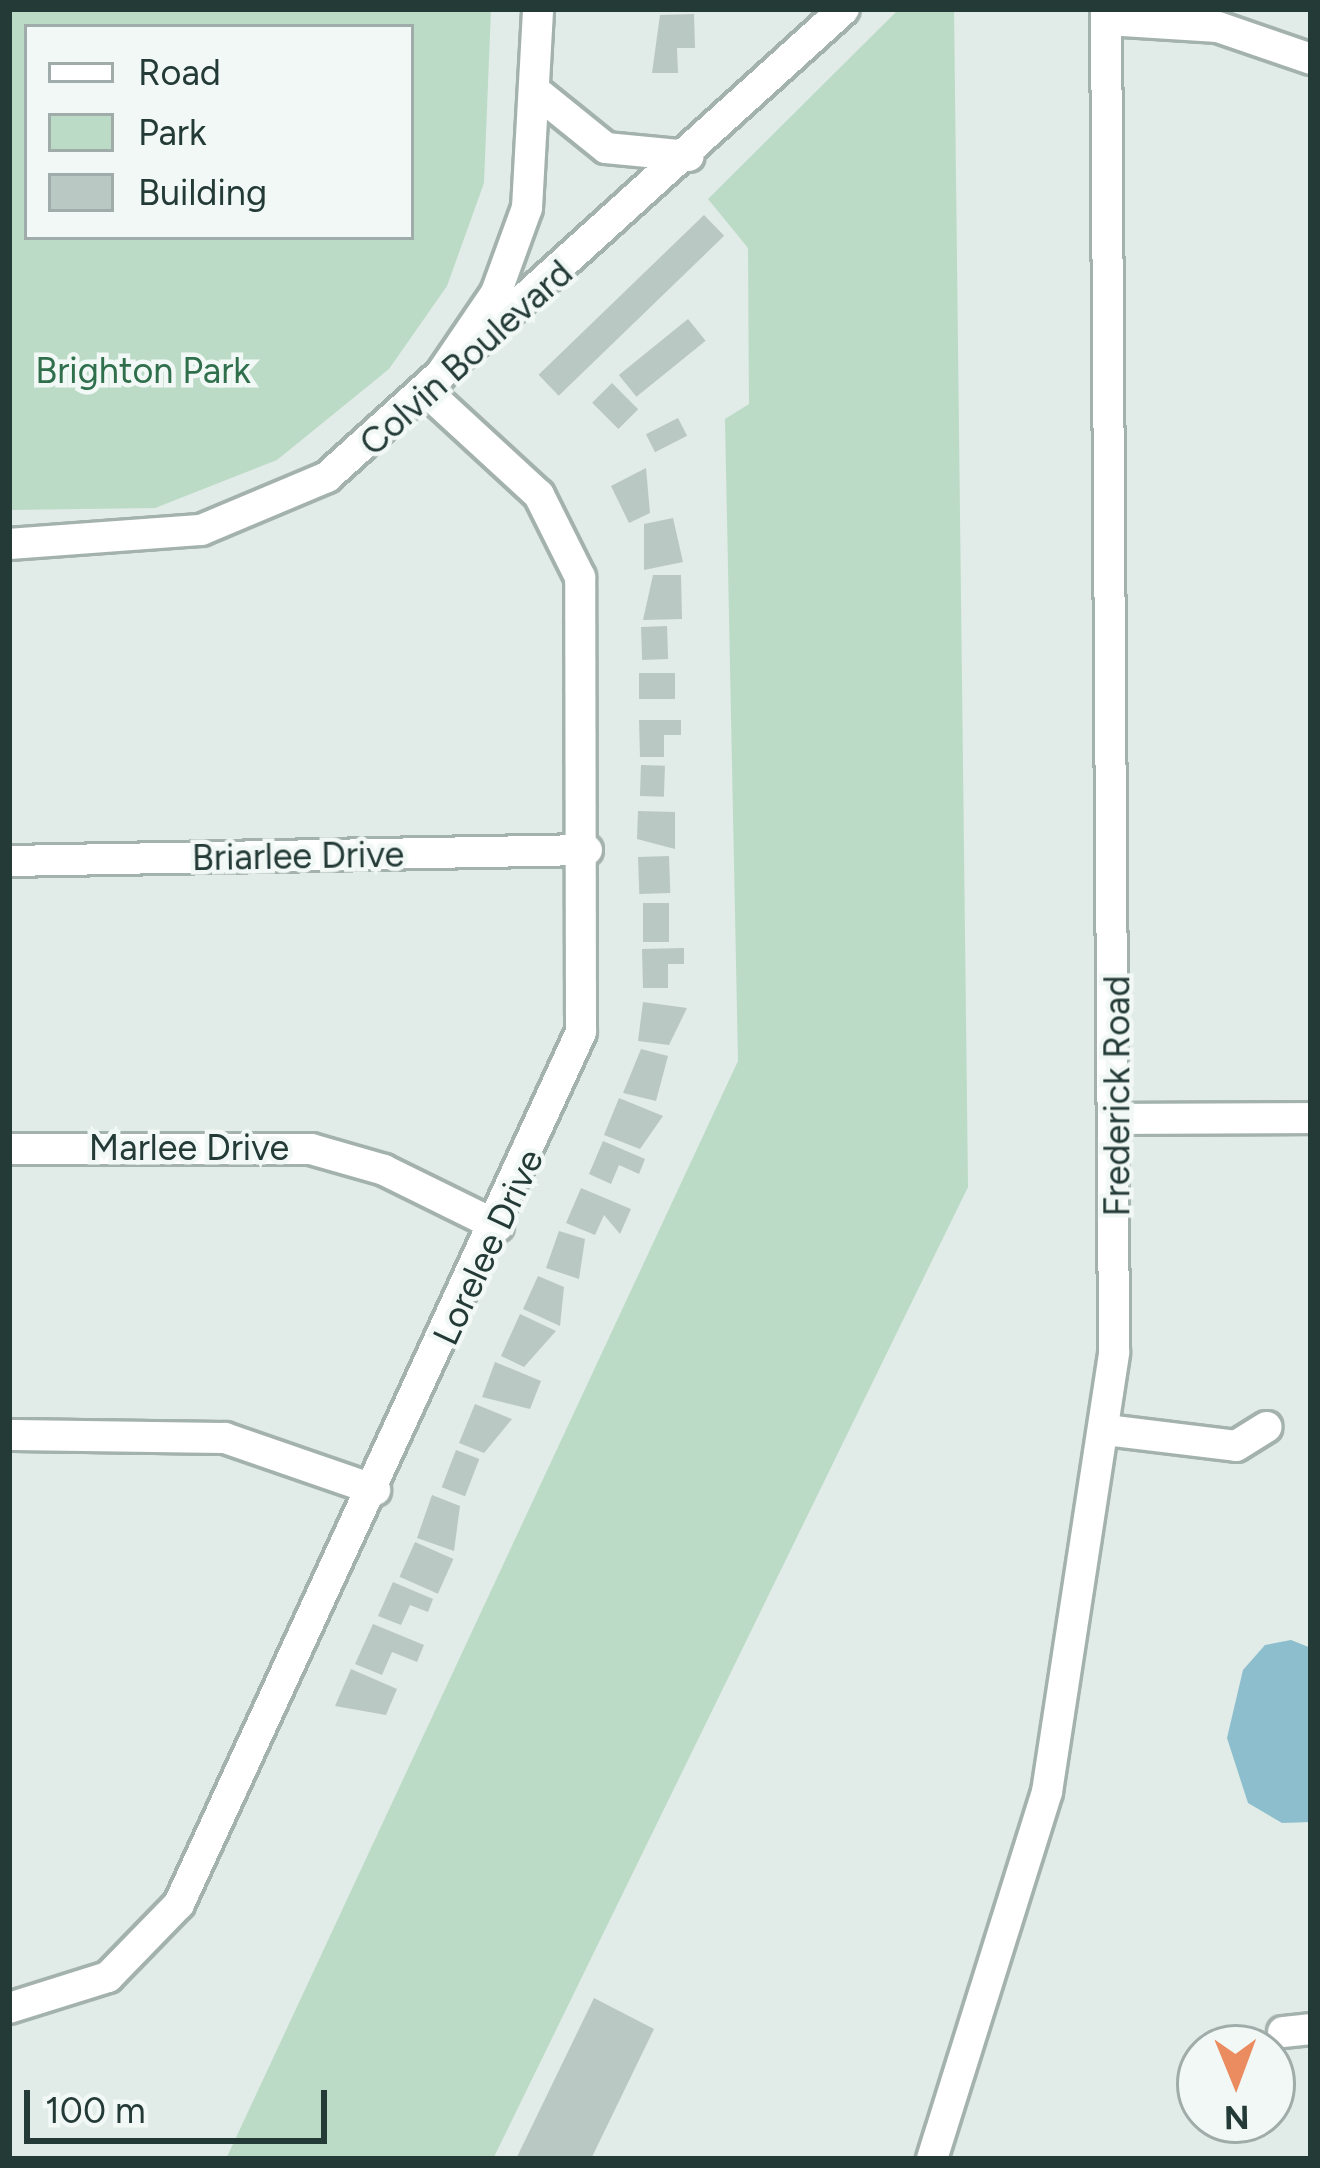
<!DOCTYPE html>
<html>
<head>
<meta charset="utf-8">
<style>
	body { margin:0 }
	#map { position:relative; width:1320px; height:2168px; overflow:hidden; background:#e1ebe7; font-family:Figtree,sans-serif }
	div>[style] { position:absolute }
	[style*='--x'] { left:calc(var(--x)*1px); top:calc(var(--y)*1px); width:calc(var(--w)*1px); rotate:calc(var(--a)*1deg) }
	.green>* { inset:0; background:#bbdbc6 }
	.water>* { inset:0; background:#8cbecd }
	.building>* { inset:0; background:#bac8c3; transform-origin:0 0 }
	.roads { filter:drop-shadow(3px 0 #a4b2ae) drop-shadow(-3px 0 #a4b2ae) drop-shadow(0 3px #a4b2ae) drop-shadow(0 -3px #a4b2ae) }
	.minor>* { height:30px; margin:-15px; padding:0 15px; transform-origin:15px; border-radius:15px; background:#fff }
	span { translate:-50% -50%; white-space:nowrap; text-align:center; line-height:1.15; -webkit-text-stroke:9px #f1f8f5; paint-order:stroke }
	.street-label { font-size:36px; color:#233a36 }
	.park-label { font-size:36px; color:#2f6f4c }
	.frame { position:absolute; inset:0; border:12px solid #233a36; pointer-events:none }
	.legend { position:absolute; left:24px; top:24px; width:390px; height:216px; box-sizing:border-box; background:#f1f8f5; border:3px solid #9faca9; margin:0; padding:15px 21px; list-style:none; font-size:36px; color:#233a36 }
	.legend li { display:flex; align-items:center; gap:24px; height:60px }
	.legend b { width:60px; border:3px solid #9faca9 }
	.north { position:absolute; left:1176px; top:2024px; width:120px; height:120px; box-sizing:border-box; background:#f1f8f5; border:3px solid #9faca9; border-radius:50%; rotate:179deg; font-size:33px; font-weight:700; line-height:48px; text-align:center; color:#233a36 }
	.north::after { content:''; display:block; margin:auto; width:42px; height:54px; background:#ea8b60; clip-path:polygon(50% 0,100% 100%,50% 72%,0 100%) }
	.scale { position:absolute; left:24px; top:2090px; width:303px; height:54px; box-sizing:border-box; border:6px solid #233a36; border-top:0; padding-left:15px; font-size:36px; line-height:42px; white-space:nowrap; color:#233a36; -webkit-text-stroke:9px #f1f8f5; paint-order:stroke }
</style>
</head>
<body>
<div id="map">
	<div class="green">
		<div style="clip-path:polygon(evenodd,9px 9px,491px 9px,484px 183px,447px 286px,389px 369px,277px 460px,155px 508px,9px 510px,9px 9px,27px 27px,411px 27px,411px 237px,27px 237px,27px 27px)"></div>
		<div style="clip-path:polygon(899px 9px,954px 9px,968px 1187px,493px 2159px,226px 2159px,738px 1061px,725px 419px,749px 404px,748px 248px,708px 199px)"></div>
	</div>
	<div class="water">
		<div style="clip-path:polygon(1291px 1640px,1311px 1648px,1311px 1822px,1282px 1823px,1248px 1803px,1227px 1738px,1243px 1670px,1265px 1645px)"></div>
	</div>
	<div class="building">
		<div style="clip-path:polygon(694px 14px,695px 48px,677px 48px,678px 73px,652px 73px,660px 15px)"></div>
		<div style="left:704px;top:215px;width:29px;height:230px;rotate:46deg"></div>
		<div style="left:688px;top:319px;width:28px;height:89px;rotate:51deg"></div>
		<div style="left:612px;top:383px;width:37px;height:28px;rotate:45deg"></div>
		<div style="left:678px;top:418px;width:20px;height:36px;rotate:63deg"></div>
		<div style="clip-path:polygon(646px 468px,650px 513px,629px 523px,611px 486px)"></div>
		<div style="clip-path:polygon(673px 518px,683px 562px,644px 570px,644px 524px)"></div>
		<div style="clip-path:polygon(653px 575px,681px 575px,682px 619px,643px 620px)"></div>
		<div style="left:667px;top:626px;width:33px;height:26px;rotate:88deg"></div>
		<div style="left:639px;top:673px;width:36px;height:26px"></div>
		<div style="clip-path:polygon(639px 720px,681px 720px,681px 735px,664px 735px,664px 757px,640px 757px)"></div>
		<div style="left:641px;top:765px;width:24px;height:31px;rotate:2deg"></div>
		<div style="clip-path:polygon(638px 811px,675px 812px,675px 849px,637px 839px)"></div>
		<div style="left:669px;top:856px;width:37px;height:31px;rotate:88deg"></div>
		<div style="left:643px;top:903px;width:26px;height:39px"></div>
		<div style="clip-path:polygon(684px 948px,684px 964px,668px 964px,668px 988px,643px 988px,642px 949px)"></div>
		<div style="clip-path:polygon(643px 1002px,687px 1008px,669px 1045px,638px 1041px)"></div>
		<div style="clip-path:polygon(641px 1049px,668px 1056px,656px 1101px,623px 1093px)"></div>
		<div style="clip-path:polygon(619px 1098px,663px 1116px,640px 1149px,604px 1135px)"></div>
		<div style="clip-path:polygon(603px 1141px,645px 1159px,639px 1174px,619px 1165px,611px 1184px,589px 1174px)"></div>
		<div style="clip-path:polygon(581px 1188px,631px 1209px,620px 1234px,604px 1215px,595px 1235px,566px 1223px)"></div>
		<div style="clip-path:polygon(559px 1231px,585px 1239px,579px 1279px,546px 1268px)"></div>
		<div style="clip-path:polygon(538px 1276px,564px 1287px,560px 1326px,523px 1309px)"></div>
		<div style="clip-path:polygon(520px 1314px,556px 1331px,524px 1367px,501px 1356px)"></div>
		<div style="clip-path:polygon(495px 1362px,541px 1381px,530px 1409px,482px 1397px)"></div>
		<div style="clip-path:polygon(475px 1404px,512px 1419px,484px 1453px,459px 1443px)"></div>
		<div style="left:456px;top:1450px;width:25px;height:40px;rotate:21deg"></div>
		<div style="clip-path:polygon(432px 1495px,460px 1506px,454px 1551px,417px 1538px)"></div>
		<div style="left:415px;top:1542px;width:42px;height:38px;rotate:24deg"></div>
		<div style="clip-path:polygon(393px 1582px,433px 1599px,428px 1612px,410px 1605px,401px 1625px,378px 1616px)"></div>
		<div style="clip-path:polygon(373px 1624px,424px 1645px,417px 1662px,392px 1652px,382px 1675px,355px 1664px)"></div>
		<div style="clip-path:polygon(351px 1669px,397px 1689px,386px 1715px,335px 1706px)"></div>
		<div style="clip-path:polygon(594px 1998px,654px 2029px,591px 2159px,516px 2159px)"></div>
	</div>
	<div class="roads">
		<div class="minor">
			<div style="--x:1107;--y:20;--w:111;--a:3.6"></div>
			<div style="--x:1218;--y:27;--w:98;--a:19"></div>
			<div style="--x:539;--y:94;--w:86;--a:38.9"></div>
			<div style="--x:606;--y:148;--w:83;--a:5.5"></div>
			<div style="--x:9;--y:544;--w:193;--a:-4.2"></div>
			<div style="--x:201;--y:530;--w:137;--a:-22.8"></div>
			<div style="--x:327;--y:477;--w:697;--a:-42.15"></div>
			<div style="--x:9;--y:861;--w:578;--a:-1.09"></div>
			<div style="--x:1118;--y:1119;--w:193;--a:-0.3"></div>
			<div style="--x:9;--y:1149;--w:302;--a:0"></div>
			<div style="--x:311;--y:1149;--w:76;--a:16"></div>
			<div style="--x:384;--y:1170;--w:127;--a:26.2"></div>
			<div style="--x:1106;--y:1430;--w:131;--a:7"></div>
			<div style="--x:1236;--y:1446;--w:36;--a:-32"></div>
			<div style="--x:9;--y:1435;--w:216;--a:0.8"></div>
			<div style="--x:225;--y:1438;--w:159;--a:19.1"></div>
			<div style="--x:9;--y:2008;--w:104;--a:-17.4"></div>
			<div style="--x:108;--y:1977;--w:102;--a:-45.8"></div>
			<div style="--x:179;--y:1904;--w:960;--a:-65.25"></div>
			<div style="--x:581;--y:1032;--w:455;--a:-90.1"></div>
			<div style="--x:580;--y:577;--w:92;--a:-116.6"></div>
			<div style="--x:539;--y:495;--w:151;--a:-137.4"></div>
			<div style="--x:428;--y:393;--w:121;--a:-55.8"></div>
			<div style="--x:496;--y:293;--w:90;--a:-70"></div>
			<div style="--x:527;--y:208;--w:199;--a:-86.8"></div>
			<div style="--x:1283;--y:2032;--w:28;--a:-6"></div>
			<div style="--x:932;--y:2159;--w:385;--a:-72.6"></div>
			<div style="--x:1047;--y:1792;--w:445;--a:-81.3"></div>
			<div style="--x:1114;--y:1352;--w:1343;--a:-90.34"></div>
		</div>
	</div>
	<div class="street-label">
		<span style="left:466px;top:358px;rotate:-42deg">Colvin Boulevard</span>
		<span style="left:298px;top:856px;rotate:-1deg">Briarlee Drive</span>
		<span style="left:1117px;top:1096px;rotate:-90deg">Frederick Road</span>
		<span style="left:189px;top:1148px">Marlee Drive</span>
		<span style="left:488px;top:1247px;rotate:-65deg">Lorelee Drive</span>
	</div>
	<div class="park-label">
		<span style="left:143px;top:371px">Brighton Park</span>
	</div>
	<div class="frame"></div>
	<ul class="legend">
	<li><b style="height:15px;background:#fff"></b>Road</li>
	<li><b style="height:33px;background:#bbdbc6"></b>Park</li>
	<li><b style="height:33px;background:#bac8c3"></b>Building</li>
	</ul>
	<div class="north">N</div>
	<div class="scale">100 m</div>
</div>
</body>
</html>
